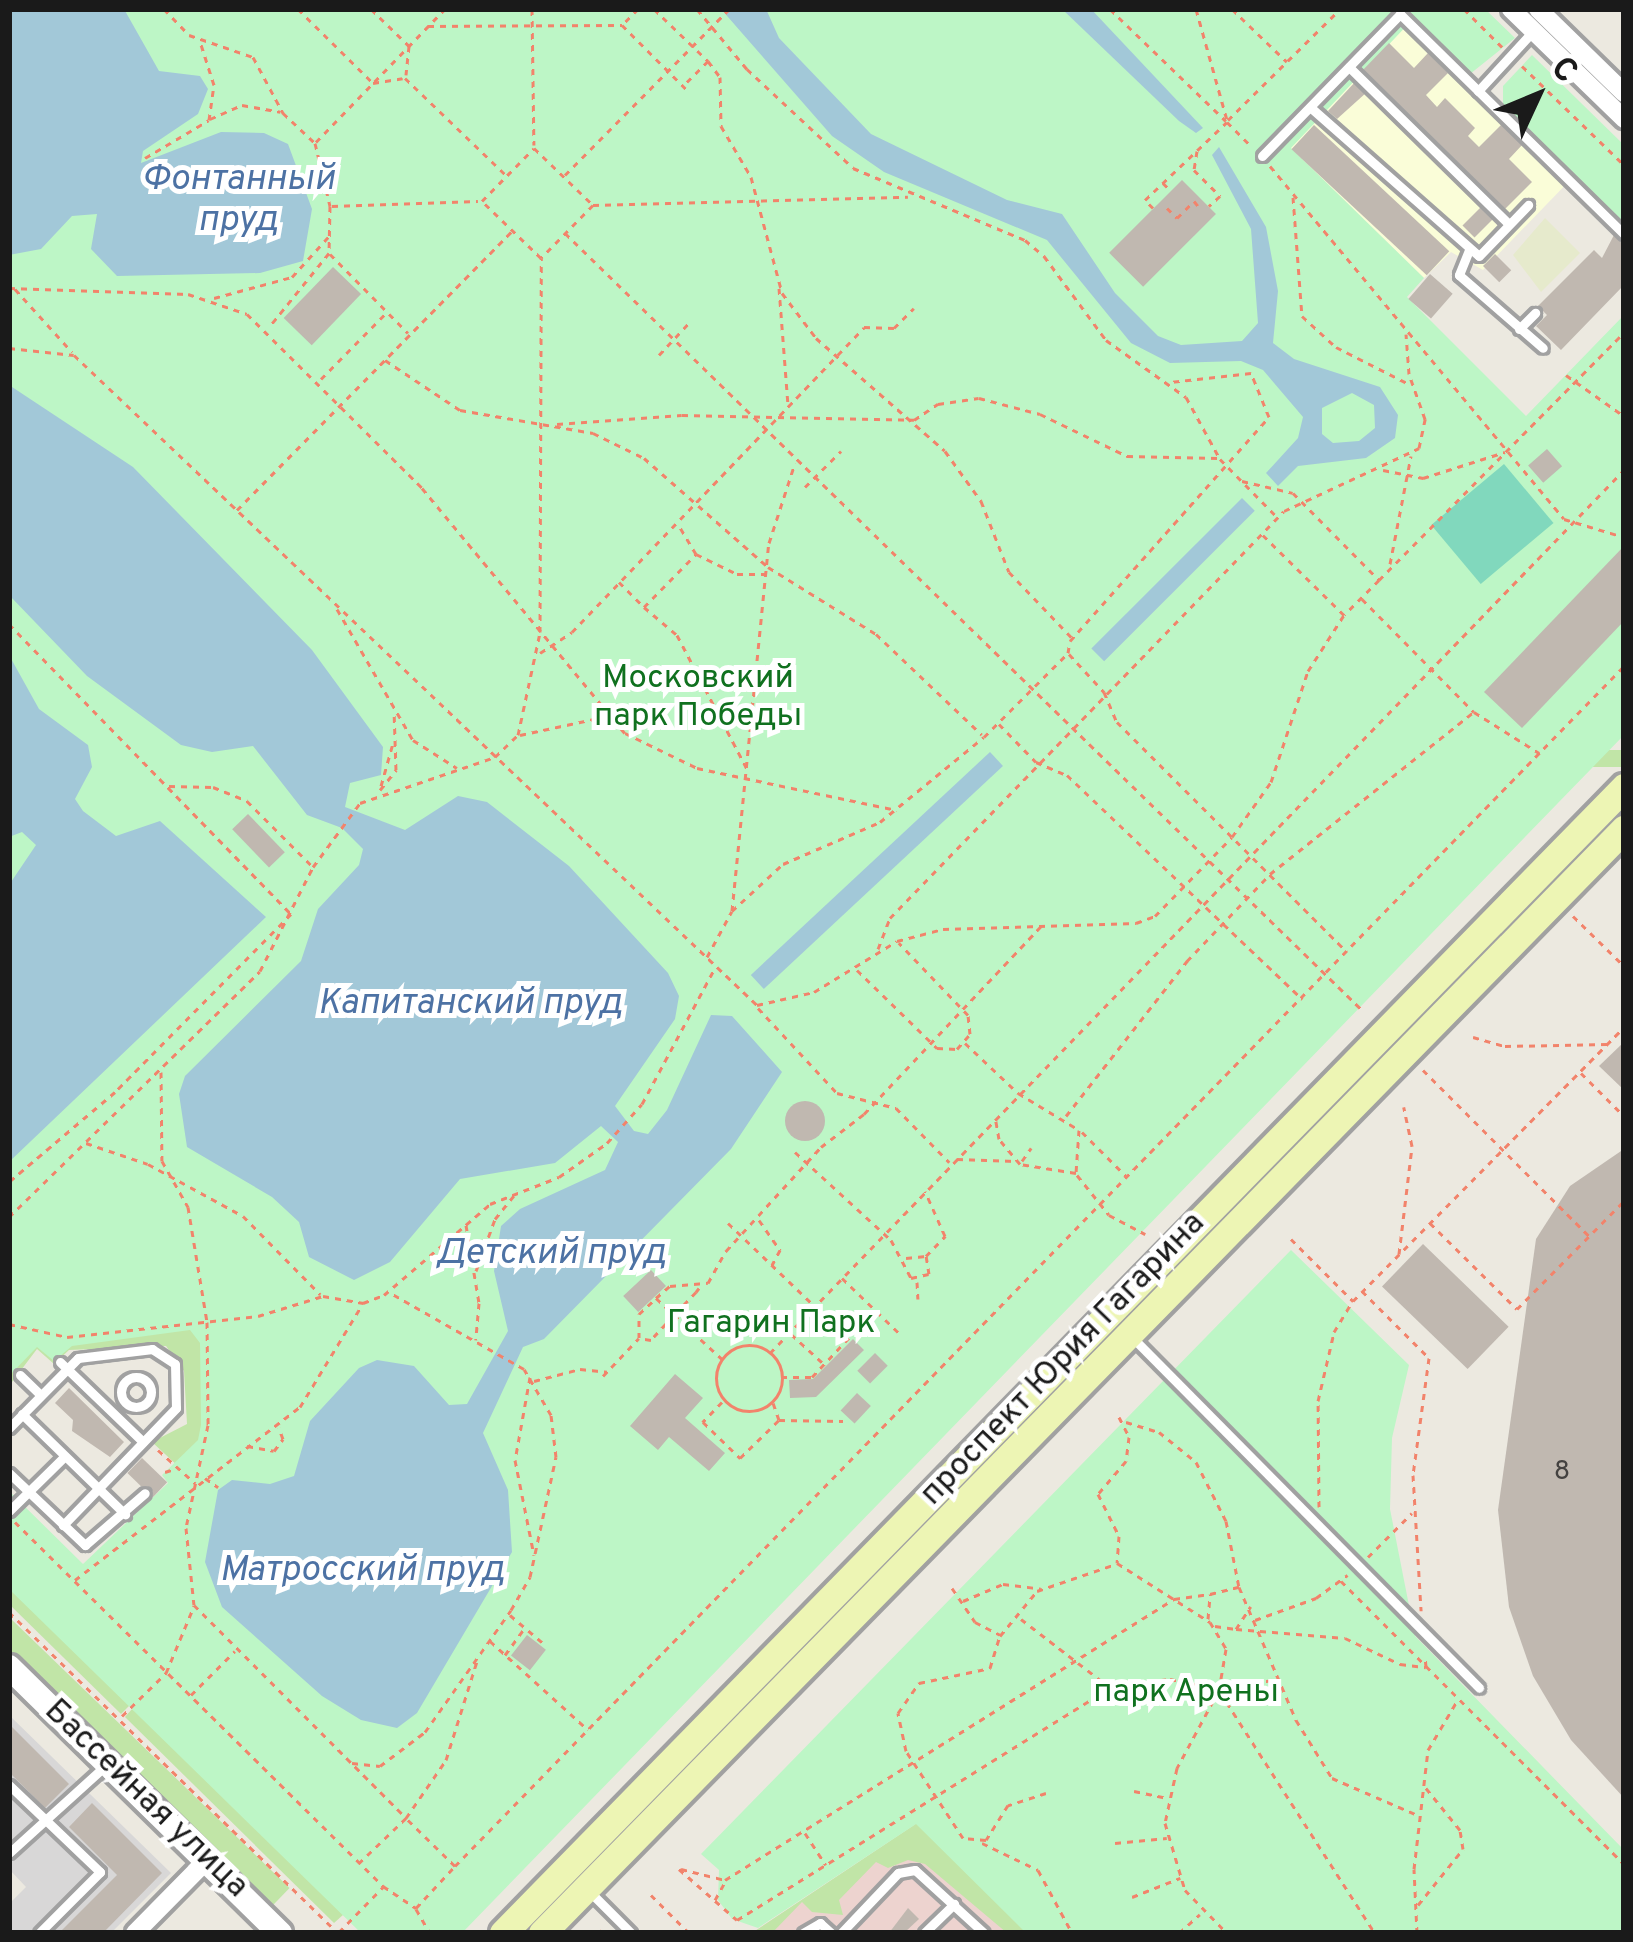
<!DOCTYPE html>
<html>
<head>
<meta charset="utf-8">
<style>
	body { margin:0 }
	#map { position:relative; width:1633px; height:1942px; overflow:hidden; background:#ece9e0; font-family:Overpass,sans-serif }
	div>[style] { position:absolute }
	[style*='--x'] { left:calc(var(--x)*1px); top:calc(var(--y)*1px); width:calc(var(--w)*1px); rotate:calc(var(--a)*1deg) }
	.residential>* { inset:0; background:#d8d7d7 }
	.commercial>* { inset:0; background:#edd3cf }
	.education>* { inset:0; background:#fafdd8 }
	.farmland>* { inset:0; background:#e6eacc }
	.grass>* { inset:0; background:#c1e5a7; transform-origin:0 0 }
	.park>* { inset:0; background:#bdf6c6 }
	.pitch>* { inset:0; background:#81d8bd; transform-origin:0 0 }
	.water>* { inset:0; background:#a2c8d8; transform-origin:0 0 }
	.building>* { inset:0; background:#c0b8b0; transform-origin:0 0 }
	.round { border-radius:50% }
	.path>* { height:3px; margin-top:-1.5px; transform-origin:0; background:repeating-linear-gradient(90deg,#f2836b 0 6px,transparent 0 12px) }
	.path>.ring { margin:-1.5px; padding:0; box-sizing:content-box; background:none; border:3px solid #f2836b; border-radius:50% }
	.roads { filter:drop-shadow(3px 0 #a1a1a1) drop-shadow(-3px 0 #a1a1a1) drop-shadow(0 3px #a1a1a1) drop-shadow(0 -3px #a1a1a1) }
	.service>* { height:9px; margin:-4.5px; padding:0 4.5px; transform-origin:4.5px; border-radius:4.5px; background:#fff }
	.service>.ring { margin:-4.5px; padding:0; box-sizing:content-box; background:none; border:9px solid #fff; border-radius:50% }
	.minor>* { height:18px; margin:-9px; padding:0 9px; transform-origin:9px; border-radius:9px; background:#fff }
	.tertiary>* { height:24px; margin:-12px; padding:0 12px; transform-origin:12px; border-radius:12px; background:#fff }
	.secondary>* { height:27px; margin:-13.5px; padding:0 13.5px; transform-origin:13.5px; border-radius:13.5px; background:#edf5b4 }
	span { translate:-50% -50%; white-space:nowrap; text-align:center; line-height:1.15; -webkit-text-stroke:10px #fff; paint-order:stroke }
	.number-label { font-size:27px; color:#444240 }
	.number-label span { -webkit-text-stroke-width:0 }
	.park-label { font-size:33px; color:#10711f }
	.street-label { font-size:33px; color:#1a1a1a }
	.water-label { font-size:36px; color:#4d72a4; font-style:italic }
	.frame { position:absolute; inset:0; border:12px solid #1a1a1a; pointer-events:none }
	.north { position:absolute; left:1477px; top:36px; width:120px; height:120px; -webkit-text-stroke:9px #fff; paint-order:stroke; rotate:46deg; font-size:33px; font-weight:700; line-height:48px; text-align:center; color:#1a1a1a }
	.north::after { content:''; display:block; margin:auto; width:42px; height:54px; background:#1a1a1a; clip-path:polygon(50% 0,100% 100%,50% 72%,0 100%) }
</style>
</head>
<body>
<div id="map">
	<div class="residential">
		<div style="clip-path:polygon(9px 1715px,171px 1873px,111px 1933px,9px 1933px,9px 1904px,26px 1887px,9px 1869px)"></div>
	</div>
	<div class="commercial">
		<div style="clip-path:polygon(917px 1824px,1026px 1933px,752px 1933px)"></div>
	</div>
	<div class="education">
		<div style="clip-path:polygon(1413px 18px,1575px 175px,1483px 270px,1451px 252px,1424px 278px,1290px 148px)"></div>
	</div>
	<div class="farmland">
		<div style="clip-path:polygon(1545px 218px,1580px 253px,1541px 292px,1513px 255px)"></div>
	</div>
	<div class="grass">
		<div style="left:1624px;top:750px;width:17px;height:328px;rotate:90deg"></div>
		<div style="clip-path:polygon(192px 1328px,200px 1331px,204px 1408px,193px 1480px,152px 1442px,187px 1424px,184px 1371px,166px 1346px,69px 1350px,54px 1364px,37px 1349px,9px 1386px,9px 1329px)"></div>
		<div style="clip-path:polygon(9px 1524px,161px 1674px,121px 1714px,9px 1604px)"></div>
		<div style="left:9px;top:1617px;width:390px;height:24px;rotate:44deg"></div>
		<div style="clip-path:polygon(132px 1709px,372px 1889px,334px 1923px,125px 1717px)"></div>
		<div style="clip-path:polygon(935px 1811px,1159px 1933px,1007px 1933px,925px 1864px,908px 1860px,888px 1868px,876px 1862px,839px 1900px,843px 1915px,812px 1912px,802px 1902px,772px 1933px,752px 1933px)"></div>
	</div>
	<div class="park">
		<div style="clip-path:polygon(9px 9px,1485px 9px,1515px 38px,1470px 74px,1413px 19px,1291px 148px,1424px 278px,1407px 297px,1526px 416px,1624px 315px,1624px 735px,462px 1933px,361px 1933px,9px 1589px,9px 1491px,83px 1564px,168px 1483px,162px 1475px,198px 1440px,201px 1425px,200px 1343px,190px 1330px,72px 1346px,54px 1361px,37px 1347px,9px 1376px)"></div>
		<div style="clip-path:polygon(1532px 55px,1624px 145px,1624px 224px,1503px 105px,1503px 86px)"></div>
		<div style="clip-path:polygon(1291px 1250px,1409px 1365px,1392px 1438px,1390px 1509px,1415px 1636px,1624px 1850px,1624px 1933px,1026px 1933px,916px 1824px,758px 1928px,732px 1919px,718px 1900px,719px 1870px,701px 1854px)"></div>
	</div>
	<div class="pitch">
		<div style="left:1504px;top:464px;width:77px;height:95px;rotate:50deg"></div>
	</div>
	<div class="water">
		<div style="clip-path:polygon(9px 9px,124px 9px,159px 71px,200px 76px,208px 89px,198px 114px,143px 151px,141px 163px,221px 132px,264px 133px,288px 144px,312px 209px,303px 261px,260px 273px,117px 276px,91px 249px,97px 214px,72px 216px,41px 249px,9px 255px)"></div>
		<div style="clip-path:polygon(evenodd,721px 9px,766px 9px,779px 38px,871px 134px,1007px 200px,1062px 214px,1115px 293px,1158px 336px,1181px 345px,1242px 341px,1258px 323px,1251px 229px,1212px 155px,1219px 147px,1266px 227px,1278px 291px,1273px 343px,1294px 359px,1380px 387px,1398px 415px,1395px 438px,1366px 458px,1298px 466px,1278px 486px,1266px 473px,1298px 438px,1303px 417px,1263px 370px,1241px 361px,1170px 363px,1131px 343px,1047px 240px,884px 172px,832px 136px,721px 9px,1352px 393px,1374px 405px,1375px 428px,1359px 441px,1333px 443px,1322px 434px,1322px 408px,1352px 393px)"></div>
		<div style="clip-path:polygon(1062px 9px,1091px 9px,1203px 128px,1196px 133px,1179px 121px)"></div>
		<div style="clip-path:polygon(9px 385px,133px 467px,312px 650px,383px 747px,381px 775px,350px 783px,345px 807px,405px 830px,458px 796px,487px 802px,569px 866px,668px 973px,679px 996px,675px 1019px,615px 1106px,634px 1131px,648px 1134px,667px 1110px,711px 1015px,732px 1016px,782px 1072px,731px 1149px,544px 1339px,523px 1347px,483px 1433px,508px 1490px,512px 1552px,417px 1713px,397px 1728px,361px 1720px,322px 1696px,222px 1607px,205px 1562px,218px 1490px,232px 1480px,270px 1484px,294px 1476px,310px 1421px,359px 1368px,377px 1360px,414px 1366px,449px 1405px,467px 1404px,508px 1331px,494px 1271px,501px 1226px,520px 1209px,605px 1170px,618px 1142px,601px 1126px,555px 1163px,460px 1179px,390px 1262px,354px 1280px,309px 1257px,299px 1222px,272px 1197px,187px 1147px,179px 1094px,185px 1076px,301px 961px,318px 909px,359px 865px,363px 849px,342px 828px,307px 815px,253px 746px,212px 752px,181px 745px,87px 676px,9px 595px)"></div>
		<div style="left:1242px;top:498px;width:18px;height:213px;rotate:45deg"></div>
		<div style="clip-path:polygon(9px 655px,39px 709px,88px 745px,92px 767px,75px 799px,83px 811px,116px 836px,160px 821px,266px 917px,9px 1162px,9px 885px,36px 845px,22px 832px,9px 837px)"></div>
		<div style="left:990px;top:752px;width:19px;height:327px;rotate:47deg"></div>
	</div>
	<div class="building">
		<div style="clip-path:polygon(1389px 43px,1414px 68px,1428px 53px,1448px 73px,1426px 95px,1437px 107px,1445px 98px,1475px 128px,1468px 136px,1479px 147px,1502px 124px,1523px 144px,1509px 159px,1532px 182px,1505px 209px,1361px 72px)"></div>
		<div style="clip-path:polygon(1356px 81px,1367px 92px,1337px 119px,1328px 111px)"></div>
		<div style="left:1314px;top:125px;width:185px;height:33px;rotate:43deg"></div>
		<div style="left:1182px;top:180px;width:48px;height:103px;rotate:45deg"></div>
		<div style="left:1483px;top:205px;width:17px;height:29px;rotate:45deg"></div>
		<div style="clip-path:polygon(1614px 235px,1624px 245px,1624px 285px,1561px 350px,1536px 326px,1547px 315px,1538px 306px,1594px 250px,1602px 258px)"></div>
		<div style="left:1495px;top:254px;width:23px;height:17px;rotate:45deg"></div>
		<div style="left:333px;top:267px;width:39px;height:71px;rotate:44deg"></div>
		<div style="left:1430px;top:274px;width:30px;height:33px;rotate:41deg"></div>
		<div style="left:1547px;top:449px;width:23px;height:25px;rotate:49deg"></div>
		<div style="clip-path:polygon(1624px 546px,1624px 621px,1522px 728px,1484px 692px)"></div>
		<div style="left:248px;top:814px;width:53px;height:22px;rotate:46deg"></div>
		<div style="clip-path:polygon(1624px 1042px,1624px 1090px,1599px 1066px)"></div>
		<div class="round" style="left:785px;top:1101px;width:40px;height:40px"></div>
		<div style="clip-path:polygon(1624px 1149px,1624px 1798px,1571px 1740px,1533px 1676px,1509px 1607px,1498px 1510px,1536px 1239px,1570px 1186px)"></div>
		<div style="left:1423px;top:1244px;width:119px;height:59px;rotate:44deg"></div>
		<div style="left:651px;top:1270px;width:22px;height:38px;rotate:47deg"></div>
		<div style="clip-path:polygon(853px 1339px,864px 1350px,816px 1397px,790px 1398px,789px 1380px,813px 1379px)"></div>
		<div style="left:875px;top:1353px;width:18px;height:25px;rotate:45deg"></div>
		<div style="clip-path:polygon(675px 1374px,703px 1398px,685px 1418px,725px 1453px,709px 1471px,669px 1437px,658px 1450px,630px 1426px)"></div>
		<div style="clip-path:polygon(69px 1388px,124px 1442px,110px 1457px,72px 1431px,73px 1420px,55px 1403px)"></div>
		<div style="left:857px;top:1393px;width:19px;height:24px;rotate:43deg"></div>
		<div style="left:142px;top:1458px;width:35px;height:21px;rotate:44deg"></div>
		<div style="left:527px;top:1635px;width:24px;height:26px;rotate:38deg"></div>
		<div style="clip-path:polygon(9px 1724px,69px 1784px,45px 1808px,9px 1772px)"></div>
		<div style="clip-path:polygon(92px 1803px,162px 1873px,103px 1933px,59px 1933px,117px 1875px,69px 1827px)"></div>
		<div style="clip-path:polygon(908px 1908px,919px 1919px,904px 1933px,889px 1933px)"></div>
	</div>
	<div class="path">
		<div style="--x:164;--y:9;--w:36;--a:46"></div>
		<div style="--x:189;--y:35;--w:68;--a:19"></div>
		<div style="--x:253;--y:57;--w:64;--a:61.8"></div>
		<div style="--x:283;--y:113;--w:44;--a:43.2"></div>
		<div style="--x:315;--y:143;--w:65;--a:76.6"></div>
		<div style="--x:330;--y:206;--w:47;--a:91.2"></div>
		<div style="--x:329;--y:253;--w:95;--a:129"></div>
		<div style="--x:298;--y:9;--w:105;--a:44.6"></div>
		<div style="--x:373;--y:83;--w:30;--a:-9"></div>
		<div style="--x:371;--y:9;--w:53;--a:44.2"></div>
		<div style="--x:409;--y:46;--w:29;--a:96"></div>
		<div style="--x:532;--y:9;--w:136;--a:89.2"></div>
		<div style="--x:638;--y:9;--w:23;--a:135"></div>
		<div style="--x:622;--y:25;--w:93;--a:45"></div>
		<div style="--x:654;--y:9;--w:75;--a:43.9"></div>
		<div style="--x:708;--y:61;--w:34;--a:135"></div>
		<div style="--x:697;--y:9;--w:78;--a:50.2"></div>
		<div style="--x:747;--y:69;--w:145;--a:43"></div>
		<div style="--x:853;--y:168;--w:186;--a:22.7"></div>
		<div style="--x:1025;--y:240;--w:25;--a:40"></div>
		<div style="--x:1044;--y:256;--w:104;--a:53.6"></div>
		<div style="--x:1106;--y:340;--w:98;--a:35.5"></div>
		<div style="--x:1186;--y:397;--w:71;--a:61.3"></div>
		<div style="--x:1220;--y:459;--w:80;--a:45.5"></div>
		<div style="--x:1110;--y:9;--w:161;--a:44"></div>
		<div style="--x:1196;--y:9;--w:115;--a:74.4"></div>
		<div style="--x:1232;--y:9;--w:76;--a:43.9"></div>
		<div style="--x:1464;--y:9;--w:54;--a:45"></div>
		<div style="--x:428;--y:26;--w:194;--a:-0.3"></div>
		<div style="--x:708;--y:61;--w:20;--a:53"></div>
		<div style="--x:720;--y:77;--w:49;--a:88.8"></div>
		<div style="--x:721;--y:126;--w:59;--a:59.5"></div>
		<div style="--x:751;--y:177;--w:120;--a:75"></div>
		<div style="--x:782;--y:293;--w:56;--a:52.9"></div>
		<div style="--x:816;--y:338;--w:171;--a:41.2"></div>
		<div style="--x:945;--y:451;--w:62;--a:54.2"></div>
		<div style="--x:981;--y:501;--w:76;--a:68.5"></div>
		<div style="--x:1009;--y:572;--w:91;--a:46.3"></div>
		<div style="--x:1522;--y:66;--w:142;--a:44.1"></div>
		<div style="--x:405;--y:78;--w:141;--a:43.9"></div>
		<div style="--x:210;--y:119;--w:35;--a:-24"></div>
		<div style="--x:242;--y:105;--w:39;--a:10"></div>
		<div style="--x:1228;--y:120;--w:158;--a:-44.7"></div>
		<div style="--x:316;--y:142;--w:185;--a:-45.9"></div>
		<div style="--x:534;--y:148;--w:82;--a:44"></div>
		<div style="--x:593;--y:205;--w:74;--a:134.5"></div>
		<div style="--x:541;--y:258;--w:82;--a:-136"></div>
		<div style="--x:482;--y:201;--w:74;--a:-45.5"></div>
		<div style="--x:1197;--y:151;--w:19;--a:99"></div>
		<div style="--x:1194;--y:170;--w:37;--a:45"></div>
		<div style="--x:1220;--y:196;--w:15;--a:138"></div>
		<div style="--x:145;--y:158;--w:74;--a:-30.7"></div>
		<div style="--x:209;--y:120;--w:35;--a:-82"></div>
		<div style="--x:214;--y:85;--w:46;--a:-107.7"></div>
		<div style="--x:1270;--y:166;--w:459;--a:50.2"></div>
		<div style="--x:1564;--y:519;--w:63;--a:16.7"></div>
		<div style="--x:565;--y:175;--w:233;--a:-45.3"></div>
		<div style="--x:1163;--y:183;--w:11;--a:45"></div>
		<div style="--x:1293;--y:197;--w:119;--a:85.7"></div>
		<div style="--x:1302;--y:316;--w:46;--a:42.4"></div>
		<div style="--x:1336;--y:347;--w:82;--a:26.9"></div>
		<div style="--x:593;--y:205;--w:315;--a:-1.5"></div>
		<div style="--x:332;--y:206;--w:146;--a:-2"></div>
		<div style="--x:1153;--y:208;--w:11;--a:-135"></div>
		<div style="--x:1145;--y:200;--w:113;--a:-43.6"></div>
		<div style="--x:1227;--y:122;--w:34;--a:45"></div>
		<div style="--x:1167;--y:208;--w:14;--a:45"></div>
		<div style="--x:1177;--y:218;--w:24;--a:-45"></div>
		<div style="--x:1194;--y:201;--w:6;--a:51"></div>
		<div style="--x:565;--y:233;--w:1114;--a:44.27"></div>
		<div style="--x:330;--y:254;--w:111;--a:45.4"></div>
		<div style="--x:9;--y:288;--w:179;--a:1.9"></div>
		<div style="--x:188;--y:294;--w:62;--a:18.7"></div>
		<div style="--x:247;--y:314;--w:247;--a:44.8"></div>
		<div style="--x:422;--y:488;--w:318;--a:50.4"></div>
		<div style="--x:625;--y:733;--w:80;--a:25.9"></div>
		<div style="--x:697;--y:768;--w:204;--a:11.9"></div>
		<div style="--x:779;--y:288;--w:116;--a:85.6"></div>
		<div style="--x:15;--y:289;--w:85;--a:47.9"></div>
		<div style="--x:214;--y:298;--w:81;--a:-15.1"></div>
		<div style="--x:292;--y:277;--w:58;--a:-47.8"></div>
		<div style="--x:9;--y:348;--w:65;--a:6.1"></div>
		<div style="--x:74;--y:355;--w:943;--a:43.58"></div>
		<div style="--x:757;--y:1005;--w:58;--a:-12.8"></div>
		<div style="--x:814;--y:992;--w:97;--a:-31.6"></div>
		<div style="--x:897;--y:941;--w:48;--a:-14.6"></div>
		<div style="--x:943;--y:929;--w:193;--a:-1.8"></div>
		<div style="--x:1136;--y:923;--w:20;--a:-20"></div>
		<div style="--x:1155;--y:916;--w:110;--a:-45.7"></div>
		<div style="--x:1232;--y:837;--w:67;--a:-54.7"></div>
		<div style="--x:1271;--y:782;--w:117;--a:-71.6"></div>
		<div style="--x:1308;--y:671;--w:67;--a:-57.3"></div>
		<div style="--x:659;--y:355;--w:42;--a:-46.9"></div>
		<div style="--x:385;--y:360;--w:90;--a:33.7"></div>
		<div style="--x:460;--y:410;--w:135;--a:9.8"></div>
		<div style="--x:593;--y:433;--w:57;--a:26.1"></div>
		<div style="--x:644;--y:458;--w:165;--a:41.3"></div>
		<div style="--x:768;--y:567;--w:127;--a:31.8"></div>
		<div style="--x:876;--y:634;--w:146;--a:43.6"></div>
		<div style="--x:1566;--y:375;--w:71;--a:35.3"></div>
		<div style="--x:321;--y:379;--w:93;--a:-45.4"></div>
		<div style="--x:557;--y:424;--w:125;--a:-4.1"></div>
		<div style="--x:682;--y:415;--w:232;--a:1.2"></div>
		<div style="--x:914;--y:420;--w:29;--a:-34"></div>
		<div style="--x:938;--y:404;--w:41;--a:-8.3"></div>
		<div style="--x:979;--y:398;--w:63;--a:14.7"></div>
		<div style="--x:1040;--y:414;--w:97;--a:25.8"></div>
		<div style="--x:1127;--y:456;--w:91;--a:1.3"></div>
		<div style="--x:1383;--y:470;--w:41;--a:11.3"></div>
		<div style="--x:1423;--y:478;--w:86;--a:-17.6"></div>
		<div style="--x:1242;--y:481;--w:52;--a:13.2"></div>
		<div style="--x:1293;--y:493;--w:122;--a:45.3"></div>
		<div style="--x:1379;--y:580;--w:49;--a:135"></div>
		<div style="--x:1344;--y:615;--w:114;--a:-135.4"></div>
		<div style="--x:805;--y:487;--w:51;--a:-45"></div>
		<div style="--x:237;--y:510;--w:392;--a:-45.4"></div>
		<div style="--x:696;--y:554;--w:46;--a:26"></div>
		<div style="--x:737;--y:574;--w:28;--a:0"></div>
		<div style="--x:1390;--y:564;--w:110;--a:-79"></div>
		<div style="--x:1379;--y:580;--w:349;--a:-45.3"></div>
		<div style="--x:619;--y:582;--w:35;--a:45"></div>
		<div style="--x:644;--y:607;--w:74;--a:-45.5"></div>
		<div style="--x:696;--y:554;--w:35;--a:-121"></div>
		<div style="--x:1362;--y:599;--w:159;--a:45.3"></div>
		<div style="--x:1474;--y:712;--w:77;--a:32.2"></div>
		<div style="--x:644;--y:607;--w:43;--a:40.3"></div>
		<div style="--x:677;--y:635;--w:151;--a:62.4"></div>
		<div style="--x:337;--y:609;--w:151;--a:59.9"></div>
		<div style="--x:413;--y:740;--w:52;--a:32.5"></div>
		<div style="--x:9;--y:624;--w:405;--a:45.8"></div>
		<div style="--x:291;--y:914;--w:250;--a:134.7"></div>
		<div style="--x:115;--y:1092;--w:139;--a:139.7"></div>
		<div style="--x:540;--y:653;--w:38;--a:-33"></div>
		<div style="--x:572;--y:632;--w:422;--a:-46.2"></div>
		<div style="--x:864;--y:327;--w:30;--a:2"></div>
		<div style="--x:894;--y:328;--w:28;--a:-45"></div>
		<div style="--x:1069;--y:654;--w:52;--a:47.4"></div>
		<div style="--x:1104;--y:692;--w:33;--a:67"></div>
		<div style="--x:1117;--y:722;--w:325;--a:45"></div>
		<div style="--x:999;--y:724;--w:53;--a:45.8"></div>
		<div style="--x:1036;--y:762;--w:34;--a:23"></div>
		<div style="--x:1067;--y:775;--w:325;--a:43.6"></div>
		<div style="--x:520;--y:735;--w:90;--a:-12.2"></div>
		<div style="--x:169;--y:786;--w:44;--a:1.3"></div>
		<div style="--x:213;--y:787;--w:37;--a:22"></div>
		<div style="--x:247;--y:801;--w:93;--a:45"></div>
		<div style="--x:381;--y:786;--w:45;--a:-74.4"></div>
		<div style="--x:380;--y:790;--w:26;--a:-51"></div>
		<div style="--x:396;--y:770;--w:59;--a:-91.9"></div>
		<div style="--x:732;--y:911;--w:69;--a:-42.7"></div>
		<div style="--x:783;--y:864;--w:106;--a:-23.4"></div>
		<div style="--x:880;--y:822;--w:134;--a:-39.3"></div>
		<div style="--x:984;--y:737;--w:119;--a:-45"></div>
		<div style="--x:1068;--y:653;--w:12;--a:-81"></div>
		<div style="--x:1070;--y:641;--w:300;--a:-48.4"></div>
		<div style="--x:1269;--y:417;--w:48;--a:-112.2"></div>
		<div style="--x:1251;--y:373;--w:81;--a:173.6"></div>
		<div style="--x:1573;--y:916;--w:71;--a:44.4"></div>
		<div style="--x:878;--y:949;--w:33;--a:-69"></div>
		<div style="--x:890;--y:918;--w:566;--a:-45.93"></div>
		<div style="--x:1284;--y:511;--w:149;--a:-25"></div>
		<div style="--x:1419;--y:448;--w:30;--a:-78"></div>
		<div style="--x:1425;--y:419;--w:48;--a:-109.6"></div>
		<div style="--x:1409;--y:374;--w:40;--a:-94.3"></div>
		<div style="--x:707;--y:957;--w:52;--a:-61.5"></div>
		<div style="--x:732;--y:911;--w:370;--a:-84.3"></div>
		<div style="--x:769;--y:543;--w:84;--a:-72"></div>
		<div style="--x:857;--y:970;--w:112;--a:44.3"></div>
		<div style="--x:937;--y:1048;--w:20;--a:3"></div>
		<div style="--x:957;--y:1049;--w:20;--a:-49"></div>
		<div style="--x:970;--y:1034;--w:19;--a:-96"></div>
		<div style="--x:968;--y:1015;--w:100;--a:-133.8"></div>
		<div style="--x:758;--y:1008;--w:116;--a:47.1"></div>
		<div style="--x:837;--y:1093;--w:61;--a:14.3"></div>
		<div style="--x:896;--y:1108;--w:76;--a:45.5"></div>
		<div style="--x:1473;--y:1037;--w:33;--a:16"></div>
		<div style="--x:1505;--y:1046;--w:102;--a:-1.1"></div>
		<div style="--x:965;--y:1043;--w:73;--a:43.3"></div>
		<div style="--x:1018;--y:1093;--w:71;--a:31.2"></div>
		<div style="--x:1079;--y:1130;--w:43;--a:94"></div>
		<div style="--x:1076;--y:1173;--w:57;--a:-170.9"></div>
		<div style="--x:1020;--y:1164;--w:33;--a:-130"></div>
		<div style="--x:999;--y:1139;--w:22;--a:-100"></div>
		<div style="--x:1423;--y:1070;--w:235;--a:45"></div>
		<div style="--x:161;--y:1072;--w:89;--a:89.4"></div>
		<div style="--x:162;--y:1161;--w:53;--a:60.5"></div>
		<div style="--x:188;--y:1207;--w:117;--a:80.6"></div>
		<div style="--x:207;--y:1322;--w:103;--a:89.4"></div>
		<div style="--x:208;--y:1425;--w:105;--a:102.1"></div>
		<div style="--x:186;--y:1528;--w:77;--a:84.1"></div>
		<div style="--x:194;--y:1605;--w:301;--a:45.1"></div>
		<div style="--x:406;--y:1818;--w:70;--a:-55.4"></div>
		<div style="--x:446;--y:1760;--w:107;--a:-72.6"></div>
		<div style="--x:1581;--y:1073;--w:61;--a:45"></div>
		<div style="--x:1066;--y:1116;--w:197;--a:-52"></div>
		<div style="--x:1187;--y:961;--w:120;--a:-46.3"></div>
		<div style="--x:1270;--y:874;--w:260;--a:-38.5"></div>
		<div style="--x:1082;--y:1132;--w:62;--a:45"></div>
		<div style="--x:86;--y:1143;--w:65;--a:18.7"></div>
		<div style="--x:148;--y:1164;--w:108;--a:28.7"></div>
		<div style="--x:243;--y:1216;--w:110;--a:45.4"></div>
		<div style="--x:795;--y:1152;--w:130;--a:42.5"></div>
		<div style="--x:891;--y:1240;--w:43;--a:62.2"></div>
		<div style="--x:911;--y:1278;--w:18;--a:-13"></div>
		<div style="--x:929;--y:1274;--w:18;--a:-99"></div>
		<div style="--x:957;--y:1159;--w:59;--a:1.9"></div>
		<div style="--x:1022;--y:1161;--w:16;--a:-55"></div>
		<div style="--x:1077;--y:1175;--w:51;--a:51.3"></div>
		<div style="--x:1109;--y:1215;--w:41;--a:27.8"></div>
		<div style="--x:9;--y:1217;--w:351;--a:-44.4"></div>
		<div style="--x:260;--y:971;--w:117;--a:-63"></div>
		<div style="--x:313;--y:867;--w:79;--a:-53.7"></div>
		<div style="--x:360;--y:803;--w:143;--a:-18.8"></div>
		<div style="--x:495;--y:757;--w:32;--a:-44"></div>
		<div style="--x:518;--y:735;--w:105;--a:-77.9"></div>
		<div style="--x:540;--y:632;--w:374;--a:-89.8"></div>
		<div style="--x:759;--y:1220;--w:37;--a:55"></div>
		<div style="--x:780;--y:1250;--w:17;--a:118"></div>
		<div style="--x:728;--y:1223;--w:133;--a:43.8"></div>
		<div style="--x:1430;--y:1223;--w:122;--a:44.7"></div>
		<div style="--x:1517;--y:1309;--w:152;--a:-45.3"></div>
		<div style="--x:466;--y:1225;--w:79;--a:80.5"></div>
		<div style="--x:479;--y:1303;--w:37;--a:95"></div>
		<div style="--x:1291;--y:1239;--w:88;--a:45"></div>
		<div style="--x:1353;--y:1301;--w:385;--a:-45.3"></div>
		<div style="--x:1399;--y:1254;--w:109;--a:-83.1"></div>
		<div style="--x:1412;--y:1146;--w:40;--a:-102"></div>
		<div style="--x:906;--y:1258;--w:20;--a:-6"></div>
		<div style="--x:926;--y:1256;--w:28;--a:-46"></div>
		<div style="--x:945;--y:1236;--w:49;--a:-114"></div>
		<div style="--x:476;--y:1271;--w:55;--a:-69.9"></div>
		<div style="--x:495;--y:1219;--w:36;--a:-51"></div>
		<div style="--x:842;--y:1278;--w:82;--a:44"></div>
		<div style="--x:917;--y:1282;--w:17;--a:87"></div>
		<div style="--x:699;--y:1288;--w:5;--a:127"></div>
		<div style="--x:696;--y:1292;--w:32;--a:134"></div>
		<div style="--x:674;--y:1315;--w:34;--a:133"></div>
		<div style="--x:651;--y:1340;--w:12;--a:-171"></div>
		<div style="--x:639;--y:1338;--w:24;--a:-90"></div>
		<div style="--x:639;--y:1314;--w:23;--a:-43"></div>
		<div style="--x:656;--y:1298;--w:25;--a:43"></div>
		<div style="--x:674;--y:1315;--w:65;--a:42.5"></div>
		<div style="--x:1362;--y:1291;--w:95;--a:45"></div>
		<div style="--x:1429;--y:1358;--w:118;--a:97.8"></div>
		<div style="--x:1413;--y:1475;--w:136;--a:86.6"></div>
		<div style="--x:656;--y:1298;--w:18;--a:-41"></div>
		<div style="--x:670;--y:1286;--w:38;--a:-5"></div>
		<div style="--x:708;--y:1283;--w:37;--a:-61"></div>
		<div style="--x:726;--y:1251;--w:141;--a:-47.6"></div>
		<div style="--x:821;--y:1147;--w:54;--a:-37.5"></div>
		<div style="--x:864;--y:1114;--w:258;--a:-46.7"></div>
		<div style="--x:9;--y:1324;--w:59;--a:12.6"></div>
		<div style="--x:67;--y:1337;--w:192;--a:-6.3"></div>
		<div style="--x:258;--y:1316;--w:68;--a:-17.1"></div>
		<div style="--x:323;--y:1296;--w:41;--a:9.9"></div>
		<div style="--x:363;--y:1303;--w:22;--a:-21"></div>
		<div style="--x:384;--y:1295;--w:140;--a:-40.6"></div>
		<div style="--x:490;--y:1204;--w:74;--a:-21.4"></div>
		<div style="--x:559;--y:1177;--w:59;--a:-35.3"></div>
		<div style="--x:607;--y:1143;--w:52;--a:-48.1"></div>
		<div style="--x:642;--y:1104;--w:152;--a:-61.8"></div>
		<div style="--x:791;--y:1334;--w:45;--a:42.3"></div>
		<div class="ring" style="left:716px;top:1345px;width:63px;height:63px"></div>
		<div style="--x:770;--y:1353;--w:1228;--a:-45.96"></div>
		<div style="--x:603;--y:1376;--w:52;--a:-46.5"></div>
		<div style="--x:530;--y:1377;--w:84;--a:100.2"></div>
		<div style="--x:515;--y:1460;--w:97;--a:78.7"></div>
		<div style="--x:781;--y:1377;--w:31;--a:0"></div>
		<div style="--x:812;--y:1377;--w:92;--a:-46.8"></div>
		<div style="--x:534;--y:1381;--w:48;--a:-14.6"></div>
		<div style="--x:580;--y:1369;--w:27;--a:6"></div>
		<div style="--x:722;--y:1402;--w:28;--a:134"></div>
		<div style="--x:703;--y:1422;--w:52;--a:44.2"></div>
		<div style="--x:740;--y:1458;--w:54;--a:-44.3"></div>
		<div style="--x:779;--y:1420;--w:18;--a:-109"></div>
		<div style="--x:1119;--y:1417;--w:22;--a:63"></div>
		<div style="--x:1129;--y:1437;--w:24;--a:97"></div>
		<div style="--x:1126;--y:1461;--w:43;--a:130.3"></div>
		<div style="--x:1098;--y:1494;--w:47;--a:63.4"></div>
		<div style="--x:1119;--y:1536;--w:27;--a:94"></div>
		<div style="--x:1117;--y:1563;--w:110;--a:32.4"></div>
		<div style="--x:1210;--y:1622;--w:31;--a:59"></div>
		<div style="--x:1226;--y:1649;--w:42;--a:99.7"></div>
		<div style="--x:1219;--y:1690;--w:89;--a:118.3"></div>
		<div style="--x:1177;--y:1768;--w:56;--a:102.3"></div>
		<div style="--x:1165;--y:1823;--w:70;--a:73.4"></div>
		<div style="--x:1185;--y:1890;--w:60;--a:45.7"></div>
		<div style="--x:779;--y:1420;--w:64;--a:0.9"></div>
		<div style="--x:1126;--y:1422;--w:34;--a:17"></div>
		<div style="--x:1159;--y:1432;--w:48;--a:39"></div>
		<div style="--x:1196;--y:1462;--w:66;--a:63"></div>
		<div style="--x:1226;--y:1521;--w:67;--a:78.9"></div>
		<div style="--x:247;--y:1446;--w:27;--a:10"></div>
		<div style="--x:274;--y:1451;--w:15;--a:-53"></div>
		<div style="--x:283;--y:1439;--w:12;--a:-110"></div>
		<div style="--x:158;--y:1450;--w:50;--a:41.7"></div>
		<div style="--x:165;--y:1472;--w:13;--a:-18"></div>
		<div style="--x:205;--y:1478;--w:16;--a:35"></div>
		<div style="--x:1319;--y:1507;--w:106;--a:-90.5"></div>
		<div style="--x:1318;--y:1401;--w:71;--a:-76.9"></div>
		<div style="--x:1334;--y:1332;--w:35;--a:-59"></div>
		<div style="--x:15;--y:1522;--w:518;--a:44.69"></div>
		<div style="--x:383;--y:1886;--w:40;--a:34"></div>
		<div style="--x:416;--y:1908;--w:57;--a:-47.1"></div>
		<div style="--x:455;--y:1866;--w:69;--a:-135.6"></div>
		<div style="--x:406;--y:1818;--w:65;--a:136.2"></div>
		<div style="--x:1368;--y:1557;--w:62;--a:-45"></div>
		<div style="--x:75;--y:1580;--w:284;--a:-37.6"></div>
		<div style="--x:300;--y:1407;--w:119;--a:-58.7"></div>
		<div style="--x:1341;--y:1581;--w:400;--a:45"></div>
		<div style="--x:952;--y:1588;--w:41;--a:55.9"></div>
		<div style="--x:975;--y:1622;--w:28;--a:27"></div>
		<div style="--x:963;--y:1601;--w:43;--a:-23"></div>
		<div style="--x:1003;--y:1584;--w:38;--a:7"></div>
		<div style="--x:9;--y:1612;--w:460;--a:44.3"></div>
		<div style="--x:510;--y:1615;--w:43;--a:40.3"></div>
		<div style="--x:1021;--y:1619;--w:110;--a:37.6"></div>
		<div style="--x:1208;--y:1619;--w:25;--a:-85"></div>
		<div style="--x:1210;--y:1594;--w:30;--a:-14"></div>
		<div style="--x:1239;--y:1587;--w:145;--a:66.8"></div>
		<div style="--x:1296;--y:1720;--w:68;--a:58.2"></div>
		<div style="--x:1332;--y:1778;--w:96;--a:23.4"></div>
		<div style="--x:1255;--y:1620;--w:65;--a:-19.8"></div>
		<div style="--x:1316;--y:1598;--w:39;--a:-36"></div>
		<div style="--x:1215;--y:1626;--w:21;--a:8"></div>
		<div style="--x:1236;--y:1629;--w:27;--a:-57"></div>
		<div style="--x:1236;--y:1629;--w:109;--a:4.7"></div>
		<div style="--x:1345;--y:1638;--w:61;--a:25.3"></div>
		<div style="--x:1400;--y:1664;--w:26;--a:7"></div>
		<div style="--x:1426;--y:1667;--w:11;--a:-95"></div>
		<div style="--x:490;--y:1641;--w:132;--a:42.2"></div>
		<div style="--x:505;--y:1655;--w:32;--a:-54"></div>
		<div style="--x:1220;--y:1692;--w:287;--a:57.3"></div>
		<div style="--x:191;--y:1695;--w:62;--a:-45"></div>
		<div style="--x:122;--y:1716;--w:62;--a:-44.3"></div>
		<div style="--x:166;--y:1673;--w:73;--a:-67.3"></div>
		<div style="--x:352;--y:1763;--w:28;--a:6"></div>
		<div style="--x:380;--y:1766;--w:56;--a:-37.1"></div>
		<div style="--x:425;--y:1732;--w:149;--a:-54.8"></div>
		<div style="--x:511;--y:1610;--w:38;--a:-60"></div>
		<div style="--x:530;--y:1577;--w:123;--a:-77.8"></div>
		<div style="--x:556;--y:1457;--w:42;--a:-96.8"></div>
		<div style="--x:551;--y:1415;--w:53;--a:-120.4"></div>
		<div style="--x:524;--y:1369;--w:153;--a:-150.3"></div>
		<div style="--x:1134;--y:1791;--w:34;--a:12"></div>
		<div style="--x:1046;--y:1793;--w:40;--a:162"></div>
		<div style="--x:1008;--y:1805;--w:41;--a:122.2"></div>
		<div style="--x:986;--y:1840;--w:23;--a:-175"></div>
		<div style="--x:963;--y:1838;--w:104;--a:-123.2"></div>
		<div style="--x:906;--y:1751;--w:39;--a:-102"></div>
		<div style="--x:898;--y:1713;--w:37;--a:-55"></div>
		<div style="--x:919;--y:1683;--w:73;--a:-11.9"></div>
		<div style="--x:990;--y:1668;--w:34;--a:-73"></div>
		<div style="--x:1000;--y:1636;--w:58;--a:-50.6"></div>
		<div style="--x:1037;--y:1591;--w:83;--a:-18.9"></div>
		<div style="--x:805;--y:1833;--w:38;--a:57"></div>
		<div style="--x:982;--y:1843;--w:62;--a:25.7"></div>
		<div style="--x:1038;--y:1870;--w:72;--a:61.6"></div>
		<div style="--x:1115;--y:1843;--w:52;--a:-5.5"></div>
		<div style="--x:455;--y:1866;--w:1675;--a:-45.75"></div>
		<div style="--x:679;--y:1869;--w:77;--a:41.3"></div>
		<div style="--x:737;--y:1920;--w:443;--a:-31.9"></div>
		<div style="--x:1113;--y:1686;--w:57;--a:-7"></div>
		<div style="--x:1170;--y:1679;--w:50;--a:12.7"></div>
		<div style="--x:1219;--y:1690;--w:59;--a:-10.7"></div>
		<div style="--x:681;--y:1869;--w:45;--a:14"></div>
		<div style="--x:725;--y:1880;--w:530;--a:-32.04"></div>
		<div style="--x:1174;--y:1599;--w:36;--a:-8"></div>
		<div style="--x:651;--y:1895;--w:54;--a:45"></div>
		<div style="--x:1132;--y:1897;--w:52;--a:-21.6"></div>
		<div style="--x:715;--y:1900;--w:21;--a:-61"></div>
		<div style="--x:1418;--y:1905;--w:72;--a:-51.2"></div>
		<div style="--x:1463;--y:1849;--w:19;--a:-99"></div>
		<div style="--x:1460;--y:1830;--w:55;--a:-129.1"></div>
		<div style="--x:416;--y:1909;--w:28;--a:60"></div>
		<div style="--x:599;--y:1930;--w:4;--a:45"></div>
		<div style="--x:339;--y:1932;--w:63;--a:-45.6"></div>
		<div style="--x:217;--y:1933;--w:3;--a:-45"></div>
		<div style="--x:1179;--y:1933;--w:28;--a:-42"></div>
		<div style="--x:1417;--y:1933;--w:64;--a:-92.7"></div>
		<div style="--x:1414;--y:1869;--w:120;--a:-83.3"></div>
		<div style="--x:1428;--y:1750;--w:57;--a:-59.4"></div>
	</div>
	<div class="roads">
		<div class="service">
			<div style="--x:1349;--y:67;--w:224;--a:44.5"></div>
			<div style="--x:1478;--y:91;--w:84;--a:-47.4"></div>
			<div style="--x:1310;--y:107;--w:225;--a:41.4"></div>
			<div style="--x:1479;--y:256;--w:71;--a:-46.1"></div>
			<div style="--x:1262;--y:156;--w:198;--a:-45.8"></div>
			<div style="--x:1400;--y:14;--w:314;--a:44.5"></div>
			<div style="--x:1469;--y:250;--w:27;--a:112"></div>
			<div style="--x:1459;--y:275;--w:111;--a:41"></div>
			<div style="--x:1519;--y:329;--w:23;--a:-45"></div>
			<div style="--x:1133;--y:1338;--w:492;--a:45.3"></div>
			<div style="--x:60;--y:1362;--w:115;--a:43.9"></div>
			<div style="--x:20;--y:1375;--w:29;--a:44"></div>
			<div class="ring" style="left:121px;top:1377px;width:21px;height:21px"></div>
			<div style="--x:22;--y:1414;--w:144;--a:44.2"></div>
			<div style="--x:9;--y:1428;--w:98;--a:-45.4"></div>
			<div style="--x:78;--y:1358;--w:75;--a:-6.9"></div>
			<div style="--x:152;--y:1349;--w:27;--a:33"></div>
			<div style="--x:175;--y:1364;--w:44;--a:88.7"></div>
			<div style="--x:176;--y:1408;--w:163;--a:134"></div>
			<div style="--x:9;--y:1473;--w:105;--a:43.5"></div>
			<div style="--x:85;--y:1545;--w:79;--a:-40.9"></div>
			<div style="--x:9;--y:1511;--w:78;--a:-44.5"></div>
			<div style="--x:9;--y:1785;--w:126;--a:43.7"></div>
			<div style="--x:100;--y:1872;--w:86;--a:135"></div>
			<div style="--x:9;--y:1853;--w:132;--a:-42.2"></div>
			<div style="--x:588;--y:1890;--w:61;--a:45"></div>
			<div style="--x:803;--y:1933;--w:20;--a:-30"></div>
			<div style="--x:820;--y:1923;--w:15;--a:42"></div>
			<div style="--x:841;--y:1933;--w:83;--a:-46.5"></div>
			<div style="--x:898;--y:1873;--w:17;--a:-10"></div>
			<div style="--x:915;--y:1870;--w:93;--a:42.4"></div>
			<div style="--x:924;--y:1933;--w:42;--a:-44"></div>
		</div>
		<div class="minor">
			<div style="--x:1511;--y:9;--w:158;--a:44.2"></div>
			<div style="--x:1538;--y:9;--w:120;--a:44.3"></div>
			<div style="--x:135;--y:1933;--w:103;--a:-45.4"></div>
		</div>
		<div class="tertiary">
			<div style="--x:9;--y:1667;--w:380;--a:44.5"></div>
		</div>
		<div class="secondary">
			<div style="--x:503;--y:1933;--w:1603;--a:-45.63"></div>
			<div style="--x:542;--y:1933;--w:1546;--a:-45.58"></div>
		</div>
	</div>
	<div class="number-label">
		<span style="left:1562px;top:1473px">8</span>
	</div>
	<div class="park-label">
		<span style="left:698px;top:699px">Московский<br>парк Победы</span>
		<span style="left:771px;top:1325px">Гагарин Парк</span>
		<span style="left:1186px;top:1694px">парк Арены</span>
	</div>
	<div class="street-label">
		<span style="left:1064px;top:1360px;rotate:-46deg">проспект Юрия Гагарина</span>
		<span style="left:145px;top:1800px;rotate:44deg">Бассейная улица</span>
	</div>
	<div class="water-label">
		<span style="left:238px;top:201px">Фонтанный<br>пруд</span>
		<span style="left:470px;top:1005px">Капитанский пруд</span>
		<span style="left:551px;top:1255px">Детский пруд</span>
		<span style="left:362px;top:1572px">Матросский пруд</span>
	</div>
	<div class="frame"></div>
	<div class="north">С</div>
</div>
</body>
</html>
